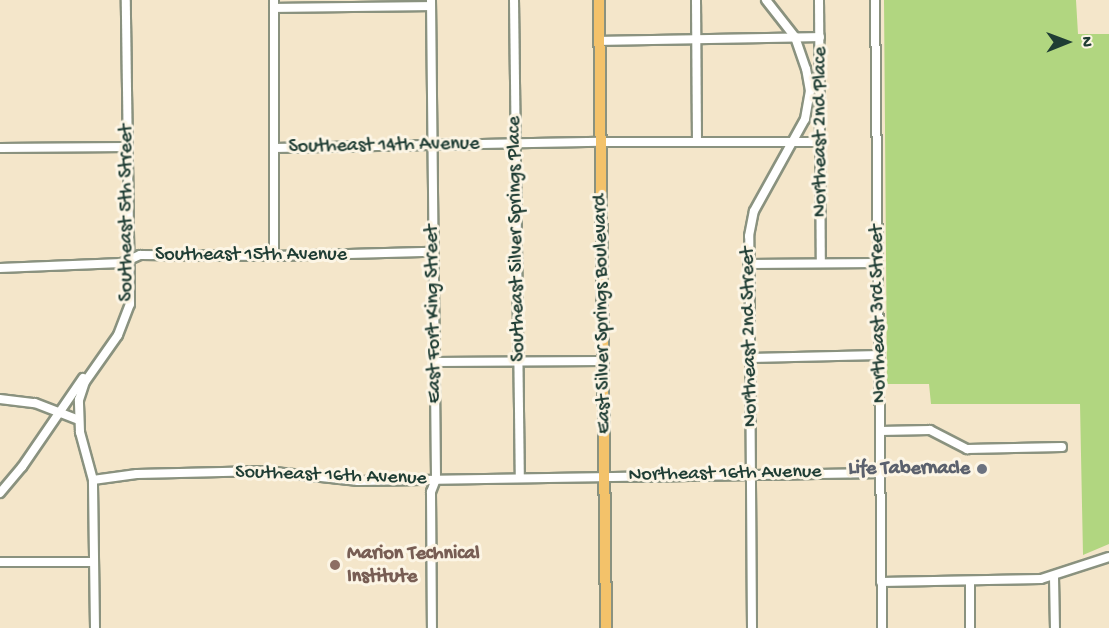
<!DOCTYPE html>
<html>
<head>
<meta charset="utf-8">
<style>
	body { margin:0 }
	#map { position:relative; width:1109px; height:628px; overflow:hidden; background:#f4e6ca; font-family:"Gochi Hand",sans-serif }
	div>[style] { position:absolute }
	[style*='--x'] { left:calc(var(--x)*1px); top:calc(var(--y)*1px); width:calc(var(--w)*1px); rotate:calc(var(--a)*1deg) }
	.green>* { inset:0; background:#b1d680 }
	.roads { filter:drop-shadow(2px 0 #8a927f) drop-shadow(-2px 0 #8a927f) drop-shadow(0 2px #8a927f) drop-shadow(0 -2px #8a927f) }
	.minor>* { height:8px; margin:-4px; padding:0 4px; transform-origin:4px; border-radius:4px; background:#fff }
	.major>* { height:10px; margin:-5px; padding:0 5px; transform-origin:5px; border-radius:5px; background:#f3c26a }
	.dots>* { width:16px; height:16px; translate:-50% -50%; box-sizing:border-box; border:3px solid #fcf5e5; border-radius:50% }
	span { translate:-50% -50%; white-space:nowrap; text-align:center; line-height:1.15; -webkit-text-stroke:6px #fcf5e5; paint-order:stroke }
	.street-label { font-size:20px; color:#1f3d34 }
	.worship-label { font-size:20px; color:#5b616d; font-weight:700 }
	.right { translate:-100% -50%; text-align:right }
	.education-label { font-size:20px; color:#785e54; font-weight:700 }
	.left { translate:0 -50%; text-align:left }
	.north { position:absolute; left:1037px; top:12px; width:60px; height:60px; -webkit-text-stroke:4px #fcf5e5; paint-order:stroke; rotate:89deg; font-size:16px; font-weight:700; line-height:24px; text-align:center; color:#1f3d34 }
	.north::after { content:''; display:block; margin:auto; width:21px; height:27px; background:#1f3d34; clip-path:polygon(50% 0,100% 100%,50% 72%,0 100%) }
</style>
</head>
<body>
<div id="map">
	<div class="green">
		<div style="clip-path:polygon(884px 0,1076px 0,1078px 34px,1109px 34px,1109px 544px,1083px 555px,1080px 404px,931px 404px,929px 384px,887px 384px)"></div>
	</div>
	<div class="roads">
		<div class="minor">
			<div style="--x:431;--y:0;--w:479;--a:89.4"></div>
			<div style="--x:436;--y:479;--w:14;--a:111"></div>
			<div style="--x:431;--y:492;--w:136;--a:89.6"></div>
			<div style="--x:514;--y:0;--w:477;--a:89.3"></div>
			<div style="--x:696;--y:0;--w:142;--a:89.6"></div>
			<div style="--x:819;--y:0;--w:263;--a:89.6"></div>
			<div style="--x:875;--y:0;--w:628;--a:89.36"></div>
			<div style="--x:274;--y:8;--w:157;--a:-0.7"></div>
			<div style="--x:599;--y:41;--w:221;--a:-1"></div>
			<div style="--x:0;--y:148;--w:128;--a:-0.4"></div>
			<div style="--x:274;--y:148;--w:327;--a:-1.1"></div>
			<div style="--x:601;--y:142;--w:220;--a:0"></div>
			<div style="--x:274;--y:256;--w:256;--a:-90"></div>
			<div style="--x:748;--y:264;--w:130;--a:-0.4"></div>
			<div style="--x:0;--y:268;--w:122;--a:-2.3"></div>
			<div style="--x:122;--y:263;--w:20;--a:-24"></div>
			<div style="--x:140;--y:255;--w:134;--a:0.4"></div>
			<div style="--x:274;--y:256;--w:158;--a:-1.5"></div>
			<div style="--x:751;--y:358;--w:129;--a:-1.3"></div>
			<div style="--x:434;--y:362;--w:169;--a:-0.3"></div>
			<div style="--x:0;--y:399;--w:35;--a:7"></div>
			<div style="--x:35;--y:403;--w:47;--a:21.1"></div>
			<div style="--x:880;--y:431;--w:50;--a:-1.1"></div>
			<div style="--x:930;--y:430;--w:42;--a:27.2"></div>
			<div style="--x:967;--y:449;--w:95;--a:-1.2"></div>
			<div style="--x:93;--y:480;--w:44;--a:-7.8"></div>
			<div style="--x:137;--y:474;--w:128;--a:-1.3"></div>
			<div style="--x:265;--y:471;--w:94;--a:6.1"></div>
			<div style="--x:358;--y:481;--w:523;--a:-0.88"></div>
			<div style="--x:0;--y:493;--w:34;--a:-50"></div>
			<div style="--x:22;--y:467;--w:108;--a:-55.6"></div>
			<div style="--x:0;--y:562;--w:93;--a:0"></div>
			<div style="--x:1054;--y:577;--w:51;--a:88.9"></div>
			<div style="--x:970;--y:581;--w:47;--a:90"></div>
			<div style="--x:881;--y:582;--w:160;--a:-1.1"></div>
			<div style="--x:1041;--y:579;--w:71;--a:-17.9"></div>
			<div style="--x:95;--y:628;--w:148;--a:-90.8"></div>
			<div style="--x:93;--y:480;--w:50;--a:-105.2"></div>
			<div style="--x:80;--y:432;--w:32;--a:-92"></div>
			<div style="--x:79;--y:400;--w:19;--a:-72"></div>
			<div style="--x:85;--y:382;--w:57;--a:-54.9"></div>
			<div style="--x:118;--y:335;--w:33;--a:-69"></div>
			<div style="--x:130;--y:304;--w:304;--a:-90.8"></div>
			<div style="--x:752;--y:628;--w:392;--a:-90.4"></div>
			<div style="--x:749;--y:236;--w:25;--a:-79"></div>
			<div style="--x:754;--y:211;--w:105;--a:-61"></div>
			<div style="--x:805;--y:119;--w:28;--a:-80"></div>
			<div style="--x:810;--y:91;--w:22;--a:-100"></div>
			<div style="--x:806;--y:69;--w:34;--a:-109"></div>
			<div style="--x:795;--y:37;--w:47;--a:-128.1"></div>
		</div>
		<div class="major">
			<div style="--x:599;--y:0;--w:628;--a:89.36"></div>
		</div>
	</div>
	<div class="dots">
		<div style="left:982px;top:469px;background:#6b7280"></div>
		<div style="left:335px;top:565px;background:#8d6e63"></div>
	</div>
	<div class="street-label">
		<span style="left:821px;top:132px;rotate:-90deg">Northeast 2nd Place</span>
		<span style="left:384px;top:146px;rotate:-1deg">Southeast 14th Avenue</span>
		<span style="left:127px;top:213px;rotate:-90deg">Southeast 5th Street</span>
		<span style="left:517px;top:239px;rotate:-91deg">Southeast Silver Springs Place</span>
		<span style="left:251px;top:255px">Southeast 15th Avenue</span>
		<span style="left:434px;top:314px;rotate:-91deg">East Fort King Street</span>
		<span style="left:603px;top:314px;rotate:-91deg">East Silver Springs Boulevard</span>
		<span style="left:879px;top:314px;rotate:-91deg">Northeast 3rd Street</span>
		<span style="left:750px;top:337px;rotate:-91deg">Northeast 2nd Street</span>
		<span style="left:725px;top:474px;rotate:-1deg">Northeast 16th Avenue</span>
		<span style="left:331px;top:476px;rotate:2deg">Southeast 16th Avenue</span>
	</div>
	<div class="worship-label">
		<span class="right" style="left:970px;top:469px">Life Tabernacle</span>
	</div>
	<div class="education-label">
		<span class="left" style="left:347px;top:566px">Marion Technical<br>Institute</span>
	</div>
	<div class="north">N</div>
</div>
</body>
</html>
